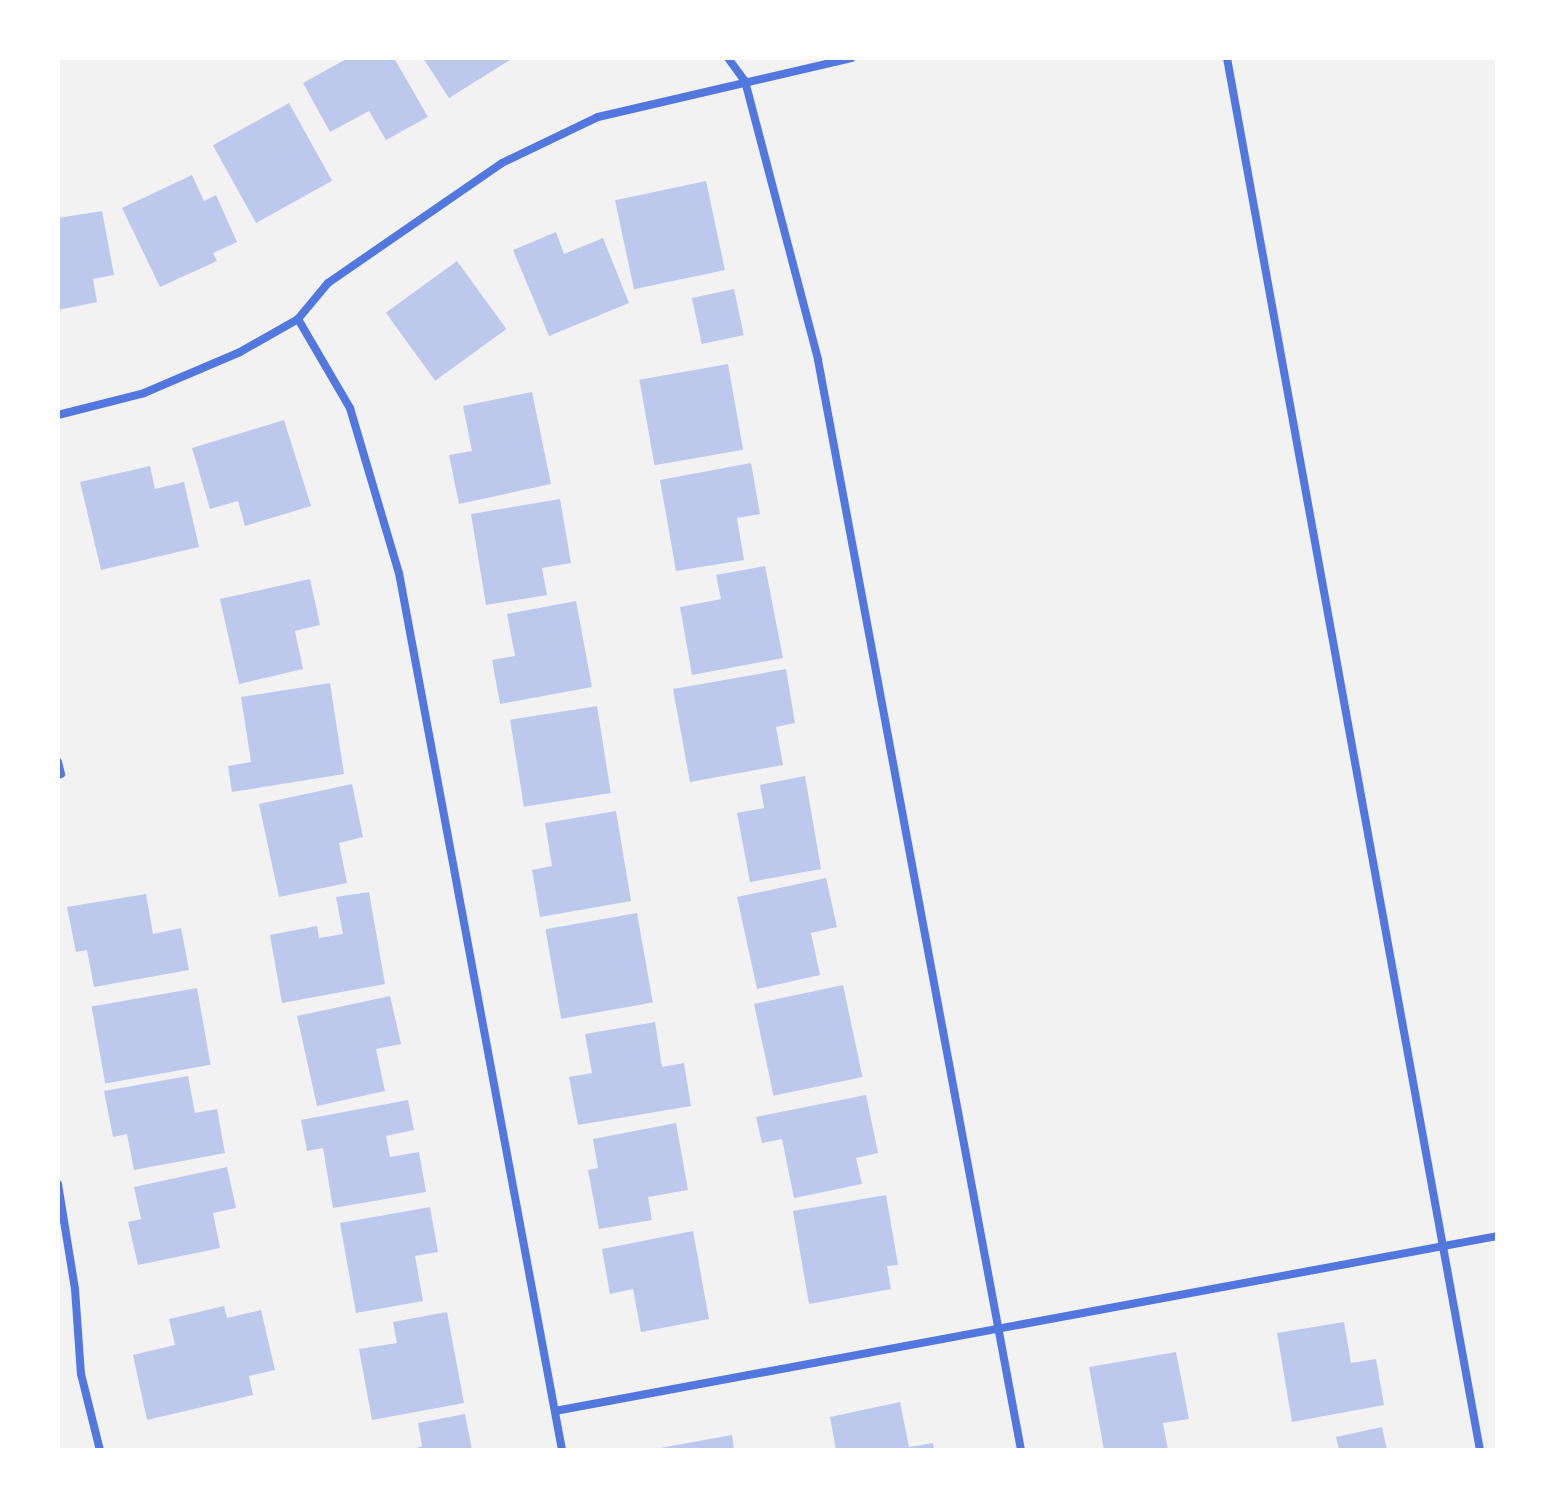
<!DOCTYPE html>
<html>
<head>
<meta charset="utf-8">
<style>
	body { margin:0 }
	#map { position:relative; width:1555px; height:1508px; overflow:hidden; background:#f2f2f2; font-family:"IBM Plex Sans",sans-serif }
	div>[style] { position:absolute }
	[style*='--x'] { left:calc(var(--x)*1px); top:calc(var(--y)*1px); width:calc(var(--w)*1px); rotate:calc(var(--a)*1deg) }
	.building>* { inset:0; background:#bdc9ec; transform-origin:0 0 }
	.minor>* { height:8px; margin:-4px; padding:0 4px; transform-origin:4px; border-radius:4px; background:#5277de }
	span { translate:-50% -50%; white-space:nowrap; text-align:center; line-height:1.15; -webkit-text-stroke:7px #fff; paint-order:stroke }
	.frame { position:absolute; inset:0; border:60px solid #fff; pointer-events:none }
</style>
</head>
<body>
<div id="map">
	<div class="building">
		<div style="clip-path:polygon(348px 58px,394px 58px,428px 117px,386px 140px,369px 111px,330px 132px,303px 83px)"></div>
		<div style="clip-path:polygon(423px 58px,513px 58px,449px 98px)"></div>
		<div style="left:289px;top:103px;width:89px;height:87px;rotate:61deg"></div>
		<div style="clip-path:polygon(192px 175px,204px 201px,216px 195px,237px 242px,213px 253px,217px 261px,160px 287px,122px 208px)"></div>
		<div style="left:706px;top:181px;width:91px;height:93px;rotate:78deg"></div>
		<div style="clip-path:polygon(102px 211px,114px 275px,93px 279px,97px 302px,58px 310px,58px 218px)"></div>
		<div style="clip-path:polygon(556px 232px,564px 254px,603px 238px,629px 303px,549px 336px,513px 250px)"></div>
		<div style="left:457px;top:261px;width:84px;height:88px;rotate:54deg"></div>
		<div style="left:734px;top:289px;width:47px;height:43px;rotate:78deg"></div>
		<div style="left:728px;top:364px;width:87px;height:90px;rotate:80deg"></div>
		<div style="clip-path:polygon(532px 392px,551px 484px,459px 504px,449px 455px,472px 451px,463px 406px)"></div>
		<div style="clip-path:polygon(284px 420px,311px 506px,245px 526px,238px 501px,210px 509px,192px 448px)"></div>
		<div style="clip-path:polygon(751px 463px,760px 514px,737px 518px,744px 560px,676px 571px,660px 480px)"></div>
		<div style="clip-path:polygon(150px 466px,155px 489px,184px 482px,199px 547px,101px 570px,80px 482px)"></div>
		<div style="clip-path:polygon(560px 499px,571px 563px,542px 568px,547px 595px,486px 605px,471px 514px)"></div>
		<div style="clip-path:polygon(765px 566px,783px 658px,692px 675px,680px 607px,721px 599px,716px 575px)"></div>
		<div style="clip-path:polygon(310px 579px,320px 625px,295px 631px,303px 669px,239px 684px,220px 599px)"></div>
		<div style="clip-path:polygon(576px 601px,592px 687px,500px 704px,492px 660px,515px 656px,507px 614px)"></div>
		<div style="clip-path:polygon(786px 669px,795px 723px,776px 727px,783px 765px,690px 782px,673px 689px)"></div>
		<div style="clip-path:polygon(330px 683px,344px 774px,232px 792px,228px 766px,251px 762px,241px 697px)"></div>
		<div style="left:597px;top:706px;width:88px;height:88px;rotate:81deg"></div>
		<div style="clip-path:polygon(805px 776px,821px 869px,750px 882px,737px 813px,764px 808px,760px 785px)"></div>
		<div style="clip-path:polygon(352px 784px,363px 837px,339px 843px,347px 883px,279px 897px,259px 804px)"></div>
		<div style="clip-path:polygon(616px 811px,631px 901px,540px 917px,532px 870px,552px 866px,545px 823px)"></div>
		<div style="clip-path:polygon(826px 878px,837px 927px,811px 933px,820px 975px,757px 989px,737px 897px)"></div>
		<div style="clip-path:polygon(369px 892px,385px 984px,282px 1003px,270px 935px,317px 926px,319px 938px,343px 934px,336px 897px)"></div>
		<div style="clip-path:polygon(146px 894px,153px 934px,181px 928px,189px 970px,94px 987px,87px 950px,76px 952px,67px 907px)"></div>
		<div style="left:637px;top:913px;width:91px;height:93px;rotate:80deg"></div>
		<div style="left:843px;top:985px;width:94px;height:91px;rotate:78deg"></div>
		<div style="left:197px;top:988px;width:78px;height:107px;rotate:80deg"></div>
		<div style="clip-path:polygon(390px 996px,401px 1044px,376px 1049px,385px 1091px,317px 1106px,297px 1016px)"></div>
		<div style="clip-path:polygon(655px 1022px,662px 1067px,684px 1063px,691px 1106px,578px 1125px,569px 1077px,592px 1073px,585px 1034px)"></div>
		<div style="clip-path:polygon(188px 1076px,195px 1113px,217px 1109px,225px 1153px,134px 1170px,127px 1134px,113px 1137px,104px 1091px)"></div>
		<div style="clip-path:polygon(866px 1095px,878px 1153px,856px 1158px,862px 1184px,794px 1198px,782px 1139px,762px 1143px,756px 1117px)"></div>
		<div style="clip-path:polygon(408px 1100px,414px 1130px,386px 1136px,390px 1157px,419px 1152px,426px 1192px,333px 1208px,323px 1148px,307px 1151px,301px 1120px)"></div>
		<div style="clip-path:polygon(676px 1123px,688px 1190px,648px 1197px,652px 1220px,599px 1229px,588px 1170px,598px 1168px,593px 1139px)"></div>
		<div style="clip-path:polygon(227px 1167px,236px 1208px,213px 1213px,220px 1248px,138px 1265px,128px 1222px,141px 1219px,134px 1187px)"></div>
		<div style="clip-path:polygon(886px 1195px,898px 1265px,887px 1266px,891px 1289px,809px 1304px,793px 1211px)"></div>
		<div style="clip-path:polygon(430px 1207px,438px 1252px,415px 1256px,423px 1301px,356px 1313px,340px 1223px)"></div>
		<div style="clip-path:polygon(693px 1231px,709px 1319px,641px 1332px,633px 1289px,610px 1294px,602px 1249px)"></div>
		<div style="clip-path:polygon(224px 1306px,227px 1318px,261px 1310px,275px 1370px,249px 1376px,253px 1395px,147px 1420px,133px 1355px,175px 1345px,169px 1319px)"></div>
		<div style="clip-path:polygon(447px 1312px,464px 1403px,372px 1420px,359px 1349px,397px 1343px,393px 1322px)"></div>
		<div style="clip-path:polygon(1344px 1322px,1351px 1363px,1376px 1359px,1384px 1405px,1292px 1422px,1277px 1333px)"></div>
		<div style="clip-path:polygon(1176px 1352px,1189px 1419px,1163px 1423px,1168px 1450px,1104px 1450px,1089px 1367px)"></div>
		<div style="clip-path:polygon(900px 1402px,909px 1447px,933px 1443px,934px 1450px,836px 1450px,830px 1417px)"></div>
		<div style="clip-path:polygon(465px 1414px,472px 1450px,411px 1450px,422px 1446px,418px 1423px)"></div>
		<div style="clip-path:polygon(1382px 1427px,1387px 1450px,1339px 1450px,1336px 1437px)"></div>
		<div style="clip-path:polygon(732px 1435px,734px 1450px,660px 1450px,660px 1448px)"></div>
	</div>
	<div class="minor">
		<div style="--x:728;--y:58;--w:29;--a:54"></div>
		<div style="--x:745;--y:81;--w:288;--a:75.3"></div>
		<div style="--x:818;--y:360;--w:1109;--a:79.45"></div>
		<div style="--x:1227;--y:58;--w:1415;--a:79.7"></div>
		<div style="--x:298;--y:319;--w:103;--a:59.7"></div>
		<div style="--x:350;--y:408;--w:172;--a:73.5"></div>
		<div style="--x:399;--y:573;--w:892;--a:79.47"></div>
		<div style="--x:58;--y:415;--w:89;--a:-14.3"></div>
		<div style="--x:144;--y:393;--w:104;--a:-23.1"></div>
		<div style="--x:240;--y:352;--w:67;--a:-29.6"></div>
		<div style="--x:298;--y:319;--w:47;--a:-50.2"></div>
		<div style="--x:328;--y:283;--w:211;--a:-34.6"></div>
		<div style="--x:502;--y:163;--w:106;--a:-25.6"></div>
		<div style="--x:598;--y:117;--w:260;--a:-13.1"></div>
		<div style="--x:58;--y:762;--w:12;--a:76"></div>
		<div style="--x:61;--y:774;--w:3;--a:162"></div>
		<div style="--x:58;--y:1184;--w:106;--a:80.8"></div>
		<div style="--x:75;--y:1289;--w:85;--a:86"></div>
		<div style="--x:81;--y:1374;--w:78;--a:76"></div>
		<div style="--x:555;--y:1411;--w:958;--a:-10.52"></div>
	</div>
	<div class="frame"></div>
</div>
</body>
</html>
